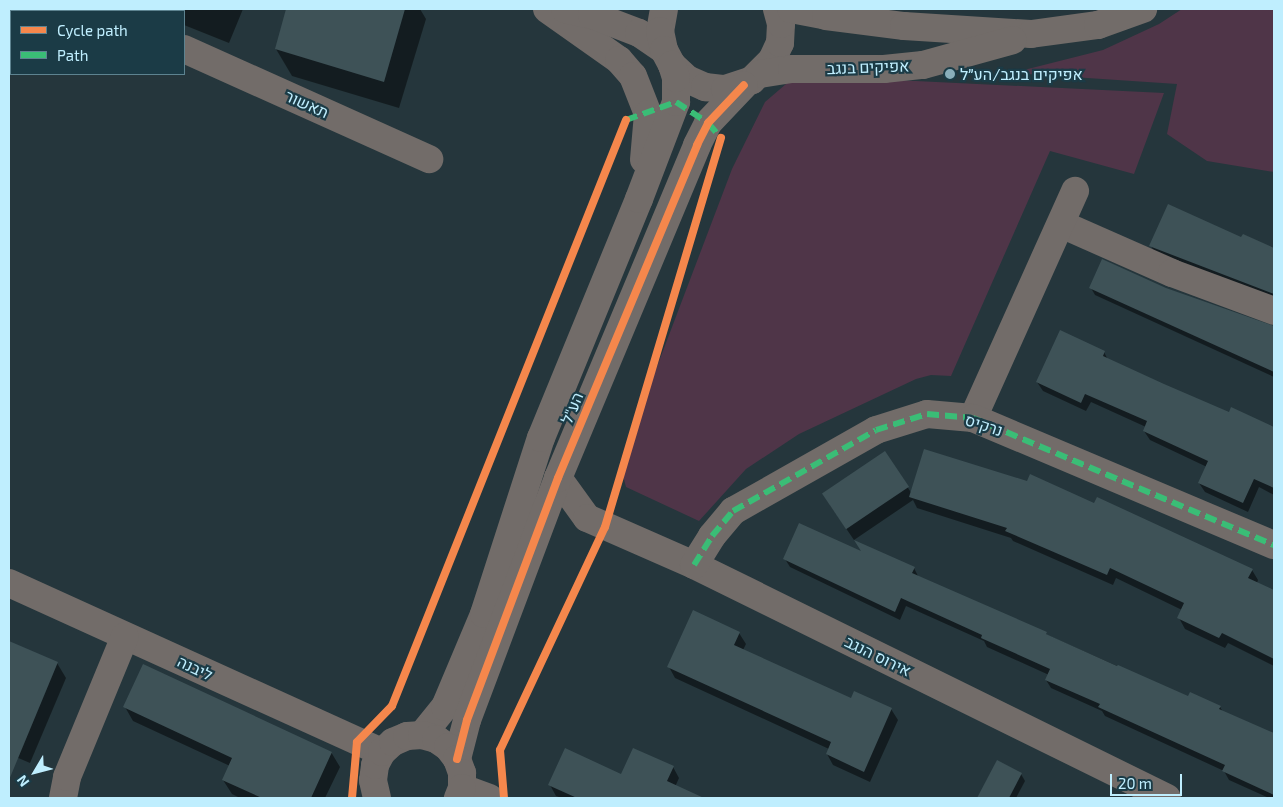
<!DOCTYPE html>
<html>
<head>
<meta charset="utf-8">
<style>
	body { margin:0 }
	#map { position:relative; width:1283px; height:807px; overflow:hidden; background:#25363c; font-family:"Exo 2",Heebo,sans-serif }
	div>[style] { position:absolute }
	[style*='--x'] { left:calc(var(--x)*1px); top:calc(var(--y)*1px); width:calc(var(--w)*1px); rotate:calc(var(--a)*1deg) }
	.green>* { inset:0; background:#4f3548 }
	.shadow>* { inset:0; background:#0007 }
	.building>* { inset:0; background:#3e5257; transform-origin:0 0 }
	.minor>* { height:28px; margin:-14px; padding:0 14px; transform-origin:14px; border-radius:14px; background:#726c69 }
	.quiet>* { height:6px; margin-top:-3px; transform-origin:0; background:repeating-linear-gradient(90deg,#3abd76 0 12px,transparent 0 18px) }
	.cycleway>* { height:8px; margin:-4px; padding:0 4px; transform-origin:4px; border-radius:4px; background:#f5874c }
	.dots>* { width:14px; height:14px; translate:-50% -50%; box-sizing:border-box; border:2px solid #1b3b46; border-radius:50% }
	span { translate:-50% -50%; white-space:nowrap; text-align:center; line-height:1.15; -webkit-text-stroke:4.5px #1b3b46; paint-order:stroke }
	.street-label { font-size:16px; color:#bfeefe }
	.poi-label { font-size:16px; color:#bfeefe }
	.left { translate:0 -50%; text-align:left }
	.frame { position:absolute; inset:0; border:10px solid #bfeefe; pointer-events:none }
	.legend { position:absolute; left:10px; top:10px; width:175px; height:65px; box-sizing:border-box; background:#1b3b46; border:1px solid #5d8390; margin:0; padding:6px 9px; list-style:none; font-size:15px; color:#bfeefe }
	.legend li { display:flex; align-items:center; gap:10px; height:25px }
	.legend b { width:25px; border:1px solid #5d8390 }
	.north { position:absolute; left:10px; top:747px; width:50px; height:50px; -webkit-text-stroke:4px #1b3b46; paint-order:stroke; rotate:233deg; font-size:14px; font-weight:700; line-height:20px; text-align:center; color:#bfeefe }
	.north::after { content:''; display:block; margin:auto; width:18px; height:22px; background:#bfeefe; clip-path:polygon(50% 0,100% 100%,50% 72%,0 100%) }
	.scale { position:absolute; left:1110px; top:774px; width:72px; height:22px; box-sizing:border-box; border:2px solid #bfeefe; border-top:0; padding-left:6px; font-size:15px; line-height:18px; white-space:nowrap; color:#bfeefe; -webkit-text-stroke:4px #1b3b46; paint-order:stroke }
</style>
</head>
<body>
<div id="map">
	<div class="green">
		<div style="clip-path:polygon(1182px 9px,1274px 9px,1274px 172px,1207px 161px,1167px 134px,1177px 84px,1012px 73px,1103px 50px,1159px 24px)"></div>
		<div style="clip-path:polygon(834px 77px,1164px 93px,1134px 174px,1050px 151px,951px 376px,931px 375px,916px 379px,799px 434px,746px 469px,699px 521px,626px 487px,620px 464px,732px 169px,765px 102px,793px 78px)"></div>
	</div>
	<div class="shadow">
		<div style="clip-path:polygon(143px 9px,243px 9px,229px 43px,184px 25px,184px 11px,149px 11px)"></div>
		<div style="clip-path:polygon(288px 9px,420px 9px,426px 19px,399px 108px,292px 76px,276px 49px)"></div>
		<div style="clip-path:polygon(1244px 235px,1274px 249px,1274px 299px,1155px 253px,1151px 246px,1242px 239px)"></div>
		<div style="clip-path:polygon(1091px 288px,1166px 289px,1274px 333px,1274px 377px,1095px 295px)"></div>
		<div style="clip-path:polygon(1104px 352px,1108px 360px,1229px 414px,1232px 409px,1274px 428px,1274px 495px,1259px 487px,1248px 512px,1205px 492px,1199px 483px,1207px 467px,1150px 440px,1144px 431px,1146px 427px,1091px 402px,1086px 411px,1043px 391px,1037px 382px)"></div>
		<div style="clip-path:polygon(885px 453px,912px 494px,1095px 505px,1252px 570px,1258px 580px,1257px 583px,1274px 591px,1274px 666px,1228px 643px,1225px 648px,1185px 629px,1179px 618px,1182px 610px,1116px 578px,1113px 585px,1013px 541px,1011px 538px,917px 508px,913px 500px,854px 540px,830px 505px)"></div>
		<div style="clip-path:polygon(864px 554px,914px 568px,919px 578px,1189px 698px,1220px 707px,1223px 712px,1274px 735px,1274px 798px,1269px 798px,1229px 780px,1224px 771px,1105px 716px,1102px 711px,1051px 688px,1046px 680px,1049px 675px,987px 647px,984px 641px,906px 606px,900px 620px,790px 567px,785px 559px)"></div>
		<div style="clip-path:polygon(739px 633px,746px 644px,743px 650px,851px 700px,891px 709px,898px 720px,870px 782px,833px 765px,827px 754px,829px 749px,675px 678px,669px 667px)"></div>
		<div style="clip-path:polygon(9px 643px,57px 663px,66px 678px,30px 763px,9px 754px)"></div>
		<div style="clip-path:polygon(125px 707px,331px 752px,340px 767px,325px 798px,240px 798px,232px 794px,223px 780px,230px 766px,133px 721px)"></div>
		<div style="clip-path:polygon(998px 761px,1021px 774px,1025px 781px,1016px 798px,978px 798px)"></div>
		<div style="clip-path:polygon(673px 767px,679px 778px,675px 787px,701px 798px,562px 798px,556px 796px,550px 785px)"></div>
	</div>
	<div class="building">
		<div style="clip-path:polygon(286px 9px,405px 9px,384px 82px,275px 49px)"></div>
		<div style="clip-path:polygon(1168px 204px,1241px 237px,1243px 234px,1274px 248px,1274px 294px,1149px 246px)"></div>
		<div style="clip-path:polygon(1102px 259px,1166px 288px,1274px 326px,1274px 372px,1089px 288px)"></div>
		<div style="clip-path:polygon(1060px 330px,1105px 351px,1103px 356px,1164px 384px,1229px 412px,1231px 407px,1274px 427px,1274px 488px,1254px 479px,1243px 503px,1198px 483px,1208px 461px,1143px 431px,1147px 421px,1085px 394px,1081px 403px,1036px 382px)"></div>
		<div style="clip-path:polygon(924px 449px,1027px 481px,1030px 474px,1094px 503px,1097px 497px,1253px 569px,1248px 578px,1274px 590px,1274px 659px,1222px 633px,1219px 638px,1177px 618px,1184px 603px,1110px 568px,1107px 575px,1005px 531px,1007px 528px,909px 497px)"></div>
		<div style="left:885px;top:451px;width:43px;height:76px;rotate:56deg"></div>
		<div style="clip-path:polygon(799px 523px,861px 551px,854px 540px,915px 567px,912px 573px,1047px 632px,1046px 634px,1117px 666px,1118px 665px,1188px 696px,1190px 692px,1221px 706px,1219px 709px,1274px 733px,1274px 795px,1222px 771px,1225px 765px,1098px 707px,1100px 704px,1045px 680px,1050px 669px,981px 638px,982px 635px,901px 598px,895px 612px,783px 559px)"></div>
		<div style="clip-path:polygon(693px 610px,740px 632px,734px 645px,851px 698px,854px 691px,892px 708px,864px 772px,826px 754px,831px 742px,667px 667px)"></div>
		<div style="clip-path:polygon(9px 641px,58px 662px,9px 780px)"></div>
		<div style="clip-path:polygon(143px 664px,332px 752px,311px 798px,262px 798px,222px 780px,232px 758px,123px 707px)"></div>
		<div style="clip-path:polygon(565px 748px,621px 774px,633px 748px,674px 766px,667px 781px,704px 798px,577px 798px,548px 785px)"></div>
		<div style="clip-path:polygon(997px 760px,1022px 773px,1009px 798px,977px 798px)"></div>
	</div>
	<div class="minor">
		<div style="--x:92;--y:9;--w:6;--a:18"></div>
		<div style="--x:547;--y:9;--w:88;--a:35.3"></div>
		<div style="--x:619;--y:60;--w:21;--a:49"></div>
		<div style="--x:633;--y:76;--w:41;--a:68.5"></div>
		<div style="--x:648;--y:114;--w:46;--a:95"></div>
		<div style="--x:565;--y:9;--w:28;--a:13"></div>
		<div style="--x:592;--y:15;--w:50;--a:21"></div>
		<div style="--x:639;--y:33;--w:30;--a:34"></div>
		<div style="--x:664;--y:9;--w:22;--a:100"></div>
		<div style="--x:660;--y:31;--w:19;--a:78"></div>
		<div style="--x:664;--y:50;--w:17;--a:62"></div>
		<div style="--x:672;--y:65;--w:21;--a:43"></div>
		<div style="--x:687;--y:79;--w:20;--a:24"></div>
		<div style="--x:705;--y:87;--w:20;--a:6"></div>
		<div style="--x:725;--y:89;--w:28;--a:-18"></div>
		<div style="--x:752;--y:80;--w:28;--a:-45"></div>
		<div style="--x:772;--y:60;--w:19;--a:-65"></div>
		<div style="--x:780;--y:43;--w:19;--a:-87"></div>
		<div style="--x:781;--y:24;--w:16;--a:-105"></div>
		<div style="--x:791;--y:9;--w:36;--a:11"></div>
		<div style="--x:826;--y:16;--w:79;--a:7.3"></div>
		<div style="--x:904;--y:26;--w:127;--a:3.6"></div>
		<div style="--x:1031;--y:34;--w:68;--a:-7.7"></div>
		<div style="--x:1098;--y:25;--w:48;--a:-19.6"></div>
		<div style="--x:52;--y:11;--w:4;--a:-27"></div>
		<div style="--x:9;--y:12;--w:2;--a:27"></div>
		<div style="--x:9;--y:40;--w:6;--a:-72"></div>
		<div style="--x:184;--y:49;--w:269;--a:24.2"></div>
		<div style="--x:760;--y:74;--w:32;--a:-9"></div>
		<div style="--x:792;--y:69;--w:92;--a:0"></div>
		<div style="--x:884;--y:69;--w:39;--a:-6"></div>
		<div style="--x:923;--y:65;--w:93;--a:-15.5"></div>
		<div style="--x:1061;--y:224;--w:121;--a:23.8"></div>
		<div style="--x:1172;--y:273;--w:109;--a:20.4"></div>
		<div style="--x:973;--y:418;--w:249;--a:-65.8"></div>
		<div style="--x:558;--y:478;--w:49;--a:54.1"></div>
		<div style="--x:587;--y:518;--w:117;--a:23.7"></div>
		<div style="--x:694;--y:565;--w:527;--a:26.22"></div>
		<div style="--x:694;--y:565;--w:34;--a:-58"></div>
		<div style="--x:712;--y:536;--w:33;--a:-50"></div>
		<div style="--x:733;--y:511;--w:164;--a:-29.5"></div>
		<div style="--x:876;--y:430;--w:53;--a:-17.4"></div>
		<div style="--x:927;--y:414;--w:46;--a:5"></div>
		<div style="--x:973;--y:418;--w:327;--a:22.9"></div>
		<div style="--x:9;--y:583;--w:409;--a:24.4"></div>
		<div style="--x:422;--y:735;--w:36;--a:-51"></div>
		<div style="--x:445;--y:707;--w:101;--a:-67.2"></div>
		<div style="--x:484;--y:614;--w:185;--a:-72.1"></div>
		<div style="--x:541;--y:438;--w:258;--a:-67.7"></div>
		<div style="--x:639;--y:199;--w:104;--a:-69.1"></div>
		<div style="--x:676;--y:102;--w:24;--a:-90"></div>
		<div style="--x:676;--y:78;--w:14;--a:-107"></div>
		<div style="--x:457;--y:759;--w:40;--a:-75.6"></div>
		<div style="--x:467;--y:720;--w:259;--a:-69.4"></div>
		<div style="--x:558;--y:478;--w:361;--a:-67.3"></div>
		<div style="--x:697;--y:145;--w:25;--a:-63"></div>
		<div style="--x:708;--y:123;--w:52;--a:-46.5"></div>
		<div style="--x:462;--y:788;--w:29;--a:20"></div>
		<div style="--x:63;--y:798;--w:21;--a:-79"></div>
		<div style="--x:67;--y:777;--w:152;--a:-67.6"></div>
		<div style="--x:377;--y:798;--w:18;--a:-103"></div>
		<div style="--x:373;--y:780;--w:15;--a:-82"></div>
		<div style="--x:375;--y:765;--w:15;--a:-62"></div>
		<div style="--x:382;--y:752;--w:15;--a:-42"></div>
		<div style="--x:393;--y:742;--w:15;--a:-23"></div>
		<div style="--x:407;--y:736;--w:15;--a:-4"></div>
		<div style="--x:422;--y:735;--w:15;--a:16"></div>
		<div style="--x:436;--y:739;--w:14;--a:34"></div>
		<div style="--x:448;--y:747;--w:15;--a:53"></div>
		<div style="--x:457;--y:759;--w:15;--a:70"></div>
		<div style="--x:462;--y:773;--w:15;--a:90"></div>
		<div style="--x:462;--y:788;--w:11;--a:112"></div>
	</div>
	<div class="quiet">
		<div style="--x:626;--y:120;--w:53;--a:-19.8"></div>
		<div style="--x:676;--y:102;--w:38;--a:33"></div>
		<div style="--x:708;--y:123;--w:20;--a:49"></div>
		<div style="--x:694;--y:565;--w:34;--a:-58"></div>
		<div style="--x:712;--y:536;--w:33;--a:-50"></div>
		<div style="--x:733;--y:511;--w:164;--a:-29.5"></div>
		<div style="--x:876;--y:430;--w:53;--a:-17.4"></div>
		<div style="--x:927;--y:414;--w:46;--a:5"></div>
		<div style="--x:973;--y:418;--w:327;--a:22.9"></div>
	</div>
	<div class="cycleway">
		<div style="--x:457;--y:759;--w:40;--a:-75.6"></div>
		<div style="--x:467;--y:720;--w:259;--a:-69.4"></div>
		<div style="--x:558;--y:478;--w:361;--a:-67.3"></div>
		<div style="--x:697;--y:145;--w:25;--a:-63"></div>
		<div style="--x:708;--y:123;--w:52;--a:-46.5"></div>
		<div style="--x:352;--y:798;--w:56;--a:-84.9"></div>
		<div style="--x:357;--y:742;--w:50;--a:-45.8"></div>
		<div style="--x:392;--y:706;--w:631;--a:-68.23"></div>
		<div style="--x:504;--y:798;--w:48;--a:-94.8"></div>
		<div style="--x:500;--y:750;--w:246;--a:-64.8"></div>
		<div style="--x:605;--y:527;--w:406;--a:-73.4"></div>
	</div>
	<div class="dots">
		<div style="left:950px;top:74px;background:#89aeba"></div>
	</div>
	<div class="street-label">
		<span style="left:868px;top:67px;rotate:-2deg">אפיקים בנגב</span>
		<span style="left:307px;top:104px;rotate:24deg">תאשור</span>
		<span style="left:572px;top:408px;rotate:-67deg">הע"ל</span>
		<span style="left:984px;top:425px;rotate:18deg">נרקיס</span>
		<span style="left:878px;top:656px;rotate:26deg">אירוס הנגב</span>
		<span style="left:195px;top:668px;rotate:25deg">ליבנה</span>
	</div>
	<div class="poi-label">
		<span class="left" style="left:960px;top:74px">אפיקים בנגב/הע״ל</span>
	</div>
	<div class="frame"></div>
	<ul class="legend">
	<li><b style="height:6px;background:#f5874c"></b>Cycle path</li>
	<li><b style="height:6px;background:#3abd76"></b>Path</li>
	</ul>
	<div class="north">N</div>
	<div class="scale">20 m</div>
</div>
</body>
</html>
